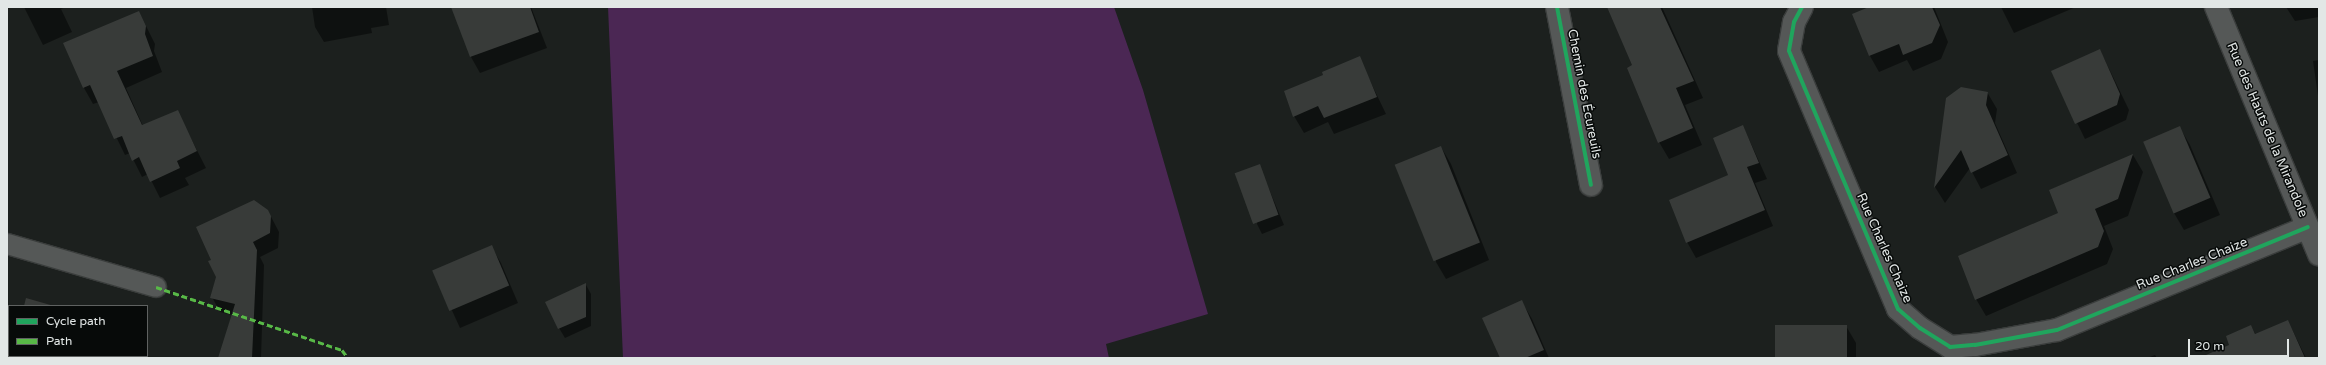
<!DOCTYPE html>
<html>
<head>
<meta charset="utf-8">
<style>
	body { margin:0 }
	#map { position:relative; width:2326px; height:365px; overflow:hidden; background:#1c201e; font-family:"Varela Round",sans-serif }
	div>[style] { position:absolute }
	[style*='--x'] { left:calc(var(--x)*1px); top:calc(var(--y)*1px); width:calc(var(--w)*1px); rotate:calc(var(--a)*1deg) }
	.green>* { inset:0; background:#4b2754 }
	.shadow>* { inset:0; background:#0007; transform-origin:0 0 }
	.building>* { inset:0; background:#383b39; transform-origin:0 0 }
	.roads { filter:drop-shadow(1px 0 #3a3d3c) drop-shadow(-1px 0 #3a3d3c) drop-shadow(0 1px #3a3d3c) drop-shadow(0 -1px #3a3d3c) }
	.service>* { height:20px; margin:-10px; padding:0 10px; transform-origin:10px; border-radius:10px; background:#555857 }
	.minor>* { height:22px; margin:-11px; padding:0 11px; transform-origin:11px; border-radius:11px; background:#555857 }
	.quiet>* { height:3px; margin-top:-1.5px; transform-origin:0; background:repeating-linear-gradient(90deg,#58b947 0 6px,transparent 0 9px) }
	.cycleway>* { height:4px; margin:-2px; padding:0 2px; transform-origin:2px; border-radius:2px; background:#20a55d }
	span { translate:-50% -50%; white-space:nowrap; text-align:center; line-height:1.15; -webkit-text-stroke:3px #070a09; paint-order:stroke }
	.street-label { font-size:13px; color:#e2e7e6 }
	.frame { position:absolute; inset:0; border:8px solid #e2e7e6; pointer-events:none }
	.legend { position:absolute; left:8px; top:305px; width:140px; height:52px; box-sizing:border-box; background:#070a09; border:1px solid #5f6261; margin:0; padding:5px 7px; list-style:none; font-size:12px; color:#e2e7e6 }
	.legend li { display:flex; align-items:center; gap:8px; height:20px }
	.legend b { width:20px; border:1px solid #5f6261 }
	.scale { position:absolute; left:2188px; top:339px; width:101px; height:18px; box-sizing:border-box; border:2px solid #e2e7e6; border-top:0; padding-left:5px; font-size:12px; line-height:14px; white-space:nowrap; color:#e2e7e6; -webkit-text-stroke:3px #070a09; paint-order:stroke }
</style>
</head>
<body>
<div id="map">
	<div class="green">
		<div style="clip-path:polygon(608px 7px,1114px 7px,1143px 90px,1208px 314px,1106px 344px,1109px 358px,623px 358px)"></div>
	</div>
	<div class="shadow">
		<div style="clip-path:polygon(24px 7px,66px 7px,61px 9px,72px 32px,43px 45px)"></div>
		<div style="clip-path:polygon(312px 7px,386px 7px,389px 25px,371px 28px,372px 33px,324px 42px,315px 27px)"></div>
		<div style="clip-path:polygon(455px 7px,531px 7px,547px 48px,480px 73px,471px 57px,455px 15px)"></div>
		<div style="clip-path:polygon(1608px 7px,1662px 7px,1703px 98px,1685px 105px,1702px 145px,1669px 159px,1659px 142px,1634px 66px)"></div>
		<div style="clip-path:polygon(1871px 7px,1934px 7px,1948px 42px,1941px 59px,1913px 71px,1907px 60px,1879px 72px,1870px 56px,1853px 15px)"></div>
		<div style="clip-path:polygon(2001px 7px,2076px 7px,2014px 33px)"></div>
		<div style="clip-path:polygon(2286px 7px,2319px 7px,2319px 17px,2295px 21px)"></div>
		<div style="clip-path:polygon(139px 12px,155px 44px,154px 51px,162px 72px,126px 88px,143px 126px,177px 111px,206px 168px,185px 178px,189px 185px,160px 198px,148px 174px,142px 177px,130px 153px,125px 155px,99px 102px,93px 104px,84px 88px,64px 43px)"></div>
		<div style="clip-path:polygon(2100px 50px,2129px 110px,2126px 120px,2085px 139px,2052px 72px)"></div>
		<div style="clip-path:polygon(1359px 58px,1386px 114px,1334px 134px,1328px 122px,1304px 133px,1294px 116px,1324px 76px)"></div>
		<div style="clip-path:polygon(2319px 60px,2319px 103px,2313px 61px)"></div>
		<div style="clip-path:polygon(1987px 92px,1997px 109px,1995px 123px,2017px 173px,1981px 189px,1970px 168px,1945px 203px,1935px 187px,1947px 99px)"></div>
		<div style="clip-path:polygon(1743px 126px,1767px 179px,1755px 183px,1773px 226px,1696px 258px,1687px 242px,1670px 200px,1729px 175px)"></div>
		<div style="clip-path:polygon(2180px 128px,2190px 145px,2220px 215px,2184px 230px,2174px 213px)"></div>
		<div style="clip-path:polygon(1441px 147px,1451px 164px,1489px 260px,1446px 279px,1436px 262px)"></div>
		<div style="clip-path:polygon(2133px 155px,2143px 172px,2128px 216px,2104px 226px,2113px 249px,2107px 264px,1986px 316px,1976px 299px,2060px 213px,2050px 190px)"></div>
		<div style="clip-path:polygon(1259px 165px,1284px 225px,1262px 234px,1257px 224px)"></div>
		<div style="clip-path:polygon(268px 211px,279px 232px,278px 248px,260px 257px,264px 265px,261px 358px,219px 358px,232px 315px,220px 312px,212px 297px)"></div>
		<div style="clip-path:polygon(491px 246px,501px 263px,518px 303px,460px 328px,434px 271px)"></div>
		<div style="clip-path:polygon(586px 285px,591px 294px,591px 326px,565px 338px,559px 328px)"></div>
		<div style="clip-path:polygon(1522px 302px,1532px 319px,1549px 358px,1501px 358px)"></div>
		<div style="clip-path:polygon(2288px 321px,2306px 358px,2236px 358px,2251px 326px,2256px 335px)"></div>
		<div style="clip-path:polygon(1846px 326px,1856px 343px,1856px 358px,1777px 358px)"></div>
		<div style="clip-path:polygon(2155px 355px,2157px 358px,2147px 358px)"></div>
		<div style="left:10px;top:356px;width:61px;height:2px"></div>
	</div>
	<div class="building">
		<div style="clip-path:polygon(451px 7px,530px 7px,539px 32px,470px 57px)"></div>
		<div style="clip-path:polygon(1607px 7px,1660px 7px,1694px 81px,1676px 88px,1693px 128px,1658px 143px,1627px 68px,1632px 65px)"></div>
		<div style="clip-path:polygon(1869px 7px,1932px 7px,1940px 25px,1932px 43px,1903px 55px,1899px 44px,1869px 56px,1852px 14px)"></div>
		<div style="clip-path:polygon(139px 11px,146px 26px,145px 34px,153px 56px,117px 71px,142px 125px,178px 110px,197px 151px,177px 161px,180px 168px,150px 182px,139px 157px,132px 161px,122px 136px,114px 139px,90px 85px,83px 88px,63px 43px)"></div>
		<div style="clip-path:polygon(2100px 49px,2120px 94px,2117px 105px,2075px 124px,2051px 71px)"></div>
		<div style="clip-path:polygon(1360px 56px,1377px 97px,1324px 118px,1318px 106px,1293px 117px,1284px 91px,1323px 75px,1322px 72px)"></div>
		<div style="clip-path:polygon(1961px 87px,1988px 92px,1986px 105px,2008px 155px,1971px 173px,1961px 150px,1934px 188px,1946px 98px)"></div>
		<div style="clip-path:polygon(1743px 125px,1759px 163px,1747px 167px,1765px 210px,1686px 243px,1669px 200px,1728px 175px,1713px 138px)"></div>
		<div style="left:2180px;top:126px;width:78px;height:40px;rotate:67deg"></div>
		<div style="left:1441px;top:146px;width:104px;height:50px;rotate:68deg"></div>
		<div style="clip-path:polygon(2133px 154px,2118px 199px,2095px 209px,2104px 231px,2098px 247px,1975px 300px,1958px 256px,2058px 213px,2049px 190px)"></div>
		<div style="left:1260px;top:164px;width:54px;height:27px;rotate:70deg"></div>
		<div style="clip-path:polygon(254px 200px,268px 210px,271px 216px,270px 233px,253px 242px,257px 250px,252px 358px,218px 358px,235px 304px,210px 298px,216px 277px,208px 261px,211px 260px,196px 227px)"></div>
		<div style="left:492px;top:245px;width:44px;height:65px;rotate:67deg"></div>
		<div style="clip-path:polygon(586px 283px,586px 317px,558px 329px,545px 302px)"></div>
		<div style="clip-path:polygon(26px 298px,54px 306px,24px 306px)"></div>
		<div style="clip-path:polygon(1522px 300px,1544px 350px,1525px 358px,1500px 358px,1482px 318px)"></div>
		<div style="clip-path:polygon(2288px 320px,2305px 358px,2199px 358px,2229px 345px,2226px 336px,2251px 325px,2255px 334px)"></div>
		<div style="left:1847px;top:325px;width:33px;height:72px;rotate:90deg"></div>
		<div style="left:10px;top:356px;width:47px;height:2px"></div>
	</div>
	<div class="roads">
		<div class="service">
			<div style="--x:7;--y:244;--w:155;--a:16.1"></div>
		</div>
		<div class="minor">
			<div style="--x:1557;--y:7;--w:181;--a:79.2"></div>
			<div style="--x:1802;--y:7;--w:17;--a:118"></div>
			<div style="--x:1794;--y:22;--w:29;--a:100"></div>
			<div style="--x:1789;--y:51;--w:280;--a:67.1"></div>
			<div style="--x:1898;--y:309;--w:29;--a:41"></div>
			<div style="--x:1920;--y:328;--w:36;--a:32"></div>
			<div style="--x:1950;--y:347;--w:25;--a:-5"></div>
			<div style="--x:1975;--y:345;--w:83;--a:-10.4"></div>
			<div style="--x:2057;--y:330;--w:271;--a:-22.3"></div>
			<div style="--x:2216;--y:7;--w:268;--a:67.4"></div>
		</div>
	</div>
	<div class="quiet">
		<div style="--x:156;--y:287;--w:196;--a:18.7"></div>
		<div style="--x:342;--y:350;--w:10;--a:53"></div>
	</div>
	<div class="cycleway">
		<div style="--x:1557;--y:7;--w:181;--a:79.2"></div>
		<div style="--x:1802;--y:7;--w:17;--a:118"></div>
		<div style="--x:1794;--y:22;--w:29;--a:100"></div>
		<div style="--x:1789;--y:51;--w:280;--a:67.1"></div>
		<div style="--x:1898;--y:309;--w:29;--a:41"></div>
		<div style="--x:1920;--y:328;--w:36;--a:32"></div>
		<div style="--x:1950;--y:347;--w:25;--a:-5"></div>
		<div style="--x:1975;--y:345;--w:83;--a:-10.4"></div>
		<div style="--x:2057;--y:330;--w:271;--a:-22.3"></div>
	</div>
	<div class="street-label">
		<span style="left:1584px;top:94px;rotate:79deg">Chemin des Écureuils</span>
		<span style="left:2267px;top:130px;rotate:67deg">Rue des Hauts de la Mirandole</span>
		<span style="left:1884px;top:248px;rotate:66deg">Rue Charles Chaize</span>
		<span style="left:2192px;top:264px;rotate:-22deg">Rue Charles Chaize</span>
	</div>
	<div class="frame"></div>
	<ul class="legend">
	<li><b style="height:5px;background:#20a55d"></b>Cycle path</li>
	<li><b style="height:5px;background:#58b947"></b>Path</li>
	</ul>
	<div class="scale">20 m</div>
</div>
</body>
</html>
